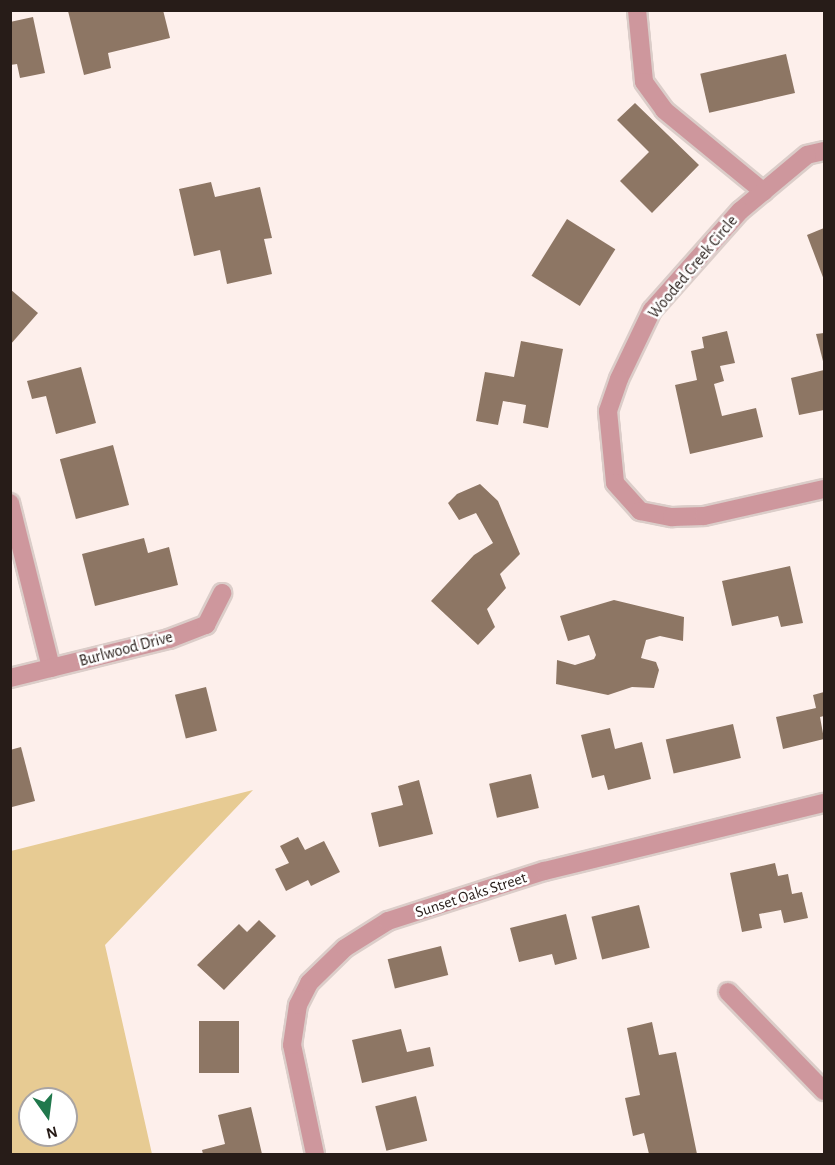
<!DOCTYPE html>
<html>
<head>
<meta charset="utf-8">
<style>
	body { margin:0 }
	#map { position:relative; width:835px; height:1165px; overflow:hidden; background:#fdefeb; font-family:"Alegreya Sans",sans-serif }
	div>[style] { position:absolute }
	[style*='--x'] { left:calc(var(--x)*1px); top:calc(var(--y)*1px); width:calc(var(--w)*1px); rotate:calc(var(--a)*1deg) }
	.green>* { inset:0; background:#e7cb93 }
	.building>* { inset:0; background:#8d7664; transform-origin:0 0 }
	.roads { filter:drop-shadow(2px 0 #dbcdc9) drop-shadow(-2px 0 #dbcdc9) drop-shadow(0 2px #dbcdc9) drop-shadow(0 -2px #dbcdc9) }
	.minor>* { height:18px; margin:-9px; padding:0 9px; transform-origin:9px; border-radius:9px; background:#ce979d }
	span { translate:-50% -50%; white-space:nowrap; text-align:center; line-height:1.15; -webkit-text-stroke:5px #fff; paint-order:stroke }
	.street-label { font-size:16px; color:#271c18 }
	.frame { position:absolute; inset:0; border:12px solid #271c18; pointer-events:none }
	.north { position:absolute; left:18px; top:1087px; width:60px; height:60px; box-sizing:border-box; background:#fff; border:2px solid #a9a4a3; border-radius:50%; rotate:166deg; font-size:16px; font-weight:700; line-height:24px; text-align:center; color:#271c18 }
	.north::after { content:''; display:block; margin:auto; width:21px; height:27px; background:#20784c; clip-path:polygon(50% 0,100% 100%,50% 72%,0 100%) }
</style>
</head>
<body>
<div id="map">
	<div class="green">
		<div style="clip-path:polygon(evenodd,253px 790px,105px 945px,152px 1154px,11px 1154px,11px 851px,253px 790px,30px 1099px,66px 1099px,66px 1135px,30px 1135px,30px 1099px)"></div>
	</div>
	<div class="building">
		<div style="clip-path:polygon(163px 10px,170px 38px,108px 53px,111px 68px,84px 75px,68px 11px)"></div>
		<div style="clip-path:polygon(33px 17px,45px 73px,20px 78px,17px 64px,10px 65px,10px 22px)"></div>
		<div style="left:786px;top:54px;width:40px;height:88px;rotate:77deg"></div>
		<div style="clip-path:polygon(635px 103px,699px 165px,652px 213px,620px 181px,649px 152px,617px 120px)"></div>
		<div style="clip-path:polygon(211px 182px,215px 197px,260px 187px,272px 238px,264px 239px,272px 274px,227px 284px,220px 250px,194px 256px,179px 189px)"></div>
		<div style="left:567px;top:219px;width:57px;height:67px;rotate:32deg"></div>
		<div style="clip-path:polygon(824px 228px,824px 280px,807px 235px)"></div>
		<div style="clip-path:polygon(10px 289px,38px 313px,10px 345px)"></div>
		<div style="clip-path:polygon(727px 331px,735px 363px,720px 366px,724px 381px,714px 384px,722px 416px,756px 408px,763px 437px,690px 454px,675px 385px,697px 380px,691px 351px,704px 348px,702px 337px)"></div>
		<div style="clip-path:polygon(824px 333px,824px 365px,816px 334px)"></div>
		<div style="clip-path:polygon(521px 341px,563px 349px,548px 428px,523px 423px,526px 405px,503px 401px,498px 425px,476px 421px,485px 372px,514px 377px)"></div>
		<div style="clip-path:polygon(81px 367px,96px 423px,56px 434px,46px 396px,32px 399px,27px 381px)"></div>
		<div style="clip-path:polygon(824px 370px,824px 410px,799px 415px,791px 378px)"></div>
		<div style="left:113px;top:445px;width:62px;height:55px;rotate:75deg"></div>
		<div style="clip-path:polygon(480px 484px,498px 501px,520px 554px,500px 574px,506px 588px,487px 609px,495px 627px,478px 645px,431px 601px,474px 555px,493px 543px,476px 513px,459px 520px,448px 503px,457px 494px)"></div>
		<div style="clip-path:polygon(144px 538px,148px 553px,169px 547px,178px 585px,95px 606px,82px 554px)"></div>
		<div style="clip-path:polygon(790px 566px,803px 623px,781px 627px,778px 616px,732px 626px,722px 581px)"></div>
		<div style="clip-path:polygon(614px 600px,684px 617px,683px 641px,660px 636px,646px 640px,641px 658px,656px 662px,659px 670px,654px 688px,632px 687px,608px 695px,556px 684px,557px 660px,575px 665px,594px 659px,596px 655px,589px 635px,568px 641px,560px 616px)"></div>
		<div style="left:206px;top:687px;width:45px;height:32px;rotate:76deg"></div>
		<div style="clip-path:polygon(824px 692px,824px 716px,820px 717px,824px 739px,783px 749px,776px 717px,816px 708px,813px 695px)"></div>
		<div style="left:733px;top:724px;width:35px;height:69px;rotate:77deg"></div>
		<div style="clip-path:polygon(610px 728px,615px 749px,642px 742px,651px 779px,608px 790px,604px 775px,592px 778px,581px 735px)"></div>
		<div style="clip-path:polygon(21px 747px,35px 801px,12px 807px,10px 750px)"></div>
		<div style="left:531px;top:774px;width:35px;height:43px;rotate:77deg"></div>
		<div style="clip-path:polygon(419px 780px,433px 834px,379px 847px,371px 813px,403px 805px,398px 786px)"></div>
		<div style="clip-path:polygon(298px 837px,305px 850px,324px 841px,340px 872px,311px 886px,308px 880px,286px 891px,275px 869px,289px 863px,280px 846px)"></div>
		<div style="clip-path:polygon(775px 863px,778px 876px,788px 874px,792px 894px,802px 892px,808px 918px,784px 923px,781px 910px,759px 914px,762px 928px,742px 932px,730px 873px)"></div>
		<div style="left:639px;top:905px;width:44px;height:49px;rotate:76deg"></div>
		<div style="clip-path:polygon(566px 914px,577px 959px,555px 965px,552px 954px,519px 962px,510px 928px)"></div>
		<div style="clip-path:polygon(259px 920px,276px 936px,224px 990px,197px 965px,239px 924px,247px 932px)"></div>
		<div style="left:441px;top:946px;width:30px;height:55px;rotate:76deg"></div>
		<div style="left:199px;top:1021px;width:40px;height:52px"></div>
		<div style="clip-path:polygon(652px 1022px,659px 1055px,676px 1052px,697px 1154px,649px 1154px,644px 1133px,633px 1136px,625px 1098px,640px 1095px,627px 1028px)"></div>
		<div style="clip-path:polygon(401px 1029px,407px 1052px,430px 1047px,434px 1066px,362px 1083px,352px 1040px)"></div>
		<div style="left:416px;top:1096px;width:46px;height:42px;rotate:76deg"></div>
		<div style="clip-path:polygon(251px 1107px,262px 1154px,203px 1154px,202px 1150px,225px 1144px,218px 1115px)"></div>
	</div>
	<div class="roads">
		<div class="minor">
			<div style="--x:637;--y:10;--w:72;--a:84.4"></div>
			<div style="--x:644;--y:82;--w:34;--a:54"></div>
			<div style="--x:664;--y:110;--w:129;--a:39.4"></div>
			<div style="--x:824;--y:151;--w:17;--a:167"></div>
			<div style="--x:807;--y:155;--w:87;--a:140.1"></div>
			<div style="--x:740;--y:211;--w:132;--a:131.6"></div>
			<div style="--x:652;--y:310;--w:76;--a:115.6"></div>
			<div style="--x:619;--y:379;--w:34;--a:109"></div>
			<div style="--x:608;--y:411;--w:72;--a:84.4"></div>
			<div style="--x:615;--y:483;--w:38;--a:48"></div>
			<div style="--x:640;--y:511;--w:33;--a:11"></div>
			<div style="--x:672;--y:517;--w:32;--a:-2"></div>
			<div style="--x:704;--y:516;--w:123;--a:-12.7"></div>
			<div style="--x:10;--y:503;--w:170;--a:76"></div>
			<div style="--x:10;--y:678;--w:164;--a:-13.8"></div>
			<div style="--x:169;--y:639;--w:40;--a:-21"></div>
			<div style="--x:206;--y:625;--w:36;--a:-63"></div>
			<div style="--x:728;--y:992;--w:138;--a:45.9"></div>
			<div style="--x:315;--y:1154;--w:111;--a:-101.9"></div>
			<div style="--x:292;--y:1045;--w:40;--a:-81.5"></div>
			<div style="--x:298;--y:1005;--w:25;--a:-63"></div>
			<div style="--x:309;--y:983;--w:50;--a:-44.2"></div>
			<div style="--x:345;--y:948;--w:51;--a:-32.1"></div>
			<div style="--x:388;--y:921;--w:164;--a:-17.8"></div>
			<div style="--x:544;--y:871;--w:288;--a:-13.7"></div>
		</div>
	</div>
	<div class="street-label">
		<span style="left:693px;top:267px;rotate:-50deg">Wooded Creek Circle</span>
		<span style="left:126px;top:649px;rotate:-15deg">Burlwood Drive</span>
		<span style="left:471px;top:895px;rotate:-18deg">Sunset Oaks Street</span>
	</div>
	<div class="frame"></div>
	<div class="north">N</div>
</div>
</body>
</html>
